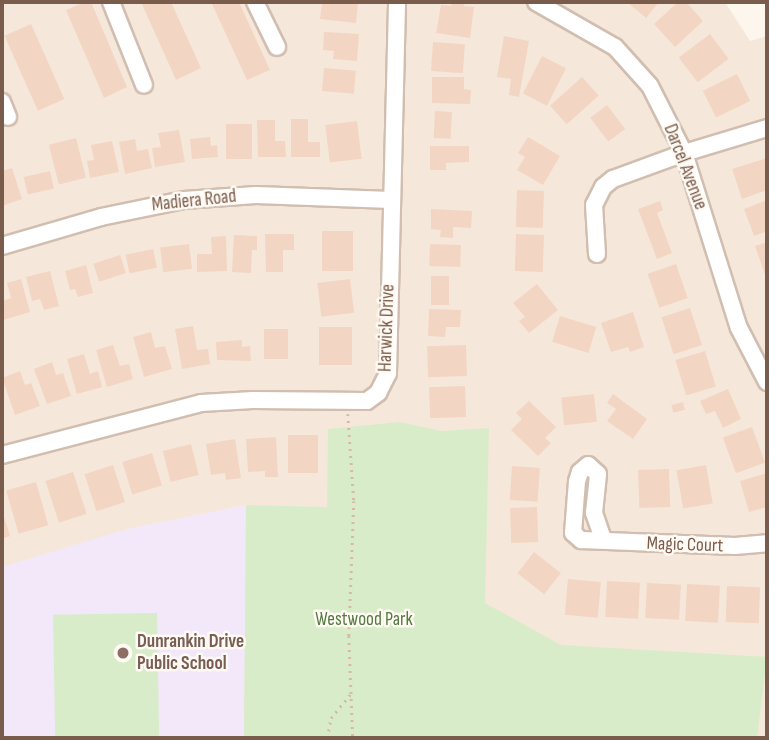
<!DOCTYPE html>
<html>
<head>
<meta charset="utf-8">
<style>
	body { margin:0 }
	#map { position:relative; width:769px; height:740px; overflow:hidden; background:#fdf6ec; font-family:"Sofia Sans Condensed",sans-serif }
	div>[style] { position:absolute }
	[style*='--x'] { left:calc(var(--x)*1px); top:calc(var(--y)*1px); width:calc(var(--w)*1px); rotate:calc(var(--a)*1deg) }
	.residential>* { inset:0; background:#f5e8da }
	.education>* { inset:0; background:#f3e8fa }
	.green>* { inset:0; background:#d8ecc9; transform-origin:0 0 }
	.building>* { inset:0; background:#f3d5c3; transform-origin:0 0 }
	.path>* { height:2.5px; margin-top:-1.25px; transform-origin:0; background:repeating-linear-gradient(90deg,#d9b8a5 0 2px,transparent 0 7px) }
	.roads { filter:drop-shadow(2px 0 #d1beb0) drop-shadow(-2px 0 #d1beb0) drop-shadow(0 2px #d1beb0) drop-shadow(0 -2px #d1beb0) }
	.minor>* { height:16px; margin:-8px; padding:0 8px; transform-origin:8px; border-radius:8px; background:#fff }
	.dots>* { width:19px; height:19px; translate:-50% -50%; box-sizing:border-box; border:4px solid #fffaf3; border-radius:50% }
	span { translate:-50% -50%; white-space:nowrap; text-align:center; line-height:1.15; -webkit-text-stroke:5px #fffaf3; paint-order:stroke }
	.street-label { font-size:19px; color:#7a5c4d }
	.park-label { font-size:19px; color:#537a41 }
	.education-label { font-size:19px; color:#785e54; font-weight:700 }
	.left { translate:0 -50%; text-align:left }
	.frame { position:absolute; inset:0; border:4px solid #7a5c4d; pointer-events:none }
</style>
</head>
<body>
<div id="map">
	<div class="residential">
		<div style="clip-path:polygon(2px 2px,725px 2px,750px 41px,767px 36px,767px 738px,2px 738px)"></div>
	</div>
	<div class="education">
		<div style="clip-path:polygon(246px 505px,244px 738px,2px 738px,2px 567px,127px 529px)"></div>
	</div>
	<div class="green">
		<div style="clip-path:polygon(399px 422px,442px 431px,489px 428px,485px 603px,561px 645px,767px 657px,757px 738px,244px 738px,246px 505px,327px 507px,328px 429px)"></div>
		<div style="left:157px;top:613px;width:125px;height:104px;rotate:89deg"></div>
	</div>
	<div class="building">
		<div style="clip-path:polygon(85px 2px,91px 2px,127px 87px,104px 98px,66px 10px)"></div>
		<div style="clip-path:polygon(141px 2px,171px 2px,201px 68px,176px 80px)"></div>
		<div style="clip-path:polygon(211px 2px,239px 2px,270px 70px,247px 80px)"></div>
		<div style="clip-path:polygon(322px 2px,358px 2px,356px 23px,320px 19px)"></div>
		<div style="clip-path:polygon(452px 2px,465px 2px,464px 6px,474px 7px,470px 38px,436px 33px,441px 5px,451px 6px)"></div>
		<div style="clip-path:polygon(627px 2px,659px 2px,646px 18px)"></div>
		<div style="clip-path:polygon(678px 2px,686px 2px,703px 21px,675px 47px,654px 24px)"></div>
		<div style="left:31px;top:24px;width:82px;height:29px;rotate:66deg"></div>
		<div style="clip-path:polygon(324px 32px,359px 34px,357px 61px,333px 59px,334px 51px,323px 50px)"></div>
		<div style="left:710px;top:34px;width:31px;height:39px;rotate:53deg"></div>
		<div style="clip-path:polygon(504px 36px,529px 41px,519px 97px,509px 95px,511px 79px,497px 77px)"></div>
		<div style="left:433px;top:42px;width:32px;height:29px;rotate:4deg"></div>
		<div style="left:542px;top:56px;width:27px;height:42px;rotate:27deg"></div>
		<div style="left:324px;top:68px;width:32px;height:23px;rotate:5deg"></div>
		<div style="left:737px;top:74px;width:30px;height:38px;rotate:64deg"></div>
		<div style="clip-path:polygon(432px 77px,464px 77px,464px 89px,471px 90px,470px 104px,432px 103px)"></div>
		<div style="left:582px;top:77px;width:25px;height:43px;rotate:48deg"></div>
		<div style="left:607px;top:105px;width:30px;height:21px;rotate:53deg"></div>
		<div style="left:435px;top:111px;width:17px;height:27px;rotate:3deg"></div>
		<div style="clip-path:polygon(291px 119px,308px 119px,308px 142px,320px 142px,320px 157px,291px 157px)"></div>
		<div style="clip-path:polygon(257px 120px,275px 120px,275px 141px,285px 141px,286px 157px,258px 157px)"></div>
		<div style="left:357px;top:121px;width:38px;height:32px;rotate:83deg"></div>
		<div style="left:252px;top:124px;width:35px;height:26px;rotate:90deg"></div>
		<div style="clip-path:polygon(179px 130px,185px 162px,155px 167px,152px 148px,161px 147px,158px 133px)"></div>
		<div style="clip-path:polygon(210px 137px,211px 146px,217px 145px,218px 157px,192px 159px,190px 139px)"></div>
		<div style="clip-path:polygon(528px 137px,560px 156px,543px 185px,517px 170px,525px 157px,518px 153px)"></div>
		<div style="left:76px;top:138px;width:41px;height:28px;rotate:76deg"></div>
		<div style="clip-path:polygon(135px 139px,137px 151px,148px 149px,152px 168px,125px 174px,119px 142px)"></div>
		<div style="clip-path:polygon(112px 141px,119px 172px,90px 178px,87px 161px,94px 160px,91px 145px)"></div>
		<div style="clip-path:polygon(430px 146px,469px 146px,469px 162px,446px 163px,446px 170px,430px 170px)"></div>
		<div style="clip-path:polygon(767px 158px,767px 190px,742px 199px,732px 169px)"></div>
		<div style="clip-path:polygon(12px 168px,22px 199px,2px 206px,2px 171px)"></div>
		<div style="left:50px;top:171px;width:18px;height:27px;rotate:77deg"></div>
		<div style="left:517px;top:190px;width:27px;height:37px;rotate:2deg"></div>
		<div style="clip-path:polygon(767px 200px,767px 231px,754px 236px,744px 209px)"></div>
		<div style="clip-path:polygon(660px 201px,663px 210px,657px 213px,672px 253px,657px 259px,638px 209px)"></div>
		<div style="clip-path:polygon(431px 209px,472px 211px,471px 228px,453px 227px,453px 238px,440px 237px,441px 230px,431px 229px)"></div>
		<div style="left:353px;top:231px;width:40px;height:31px;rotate:90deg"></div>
		<div style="clip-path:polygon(265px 234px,294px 234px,294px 250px,283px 250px,283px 272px,266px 272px)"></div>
		<div style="left:516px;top:234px;width:28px;height:37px;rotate:2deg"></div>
		<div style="clip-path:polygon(234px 235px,257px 236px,257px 250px,252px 250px,251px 273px,232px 272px)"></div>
		<div style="clip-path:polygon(226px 236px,227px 271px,197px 272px,197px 254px,212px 254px,211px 237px)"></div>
		<div style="clip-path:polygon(767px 242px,767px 274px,765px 275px,755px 246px)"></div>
		<div style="left:189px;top:244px;width:25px;height:29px;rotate:83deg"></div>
		<div style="left:430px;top:244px;width:31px;height:22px;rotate:2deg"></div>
		<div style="left:153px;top:249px;width:19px;height:28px;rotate:78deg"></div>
		<div style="left:120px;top:255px;width:19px;height:28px;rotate:72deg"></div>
		<div style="left:676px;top:264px;width:36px;height:30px;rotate:71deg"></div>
		<div style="clip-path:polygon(86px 265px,93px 293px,78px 297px,75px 289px,70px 290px,65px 271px)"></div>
		<div style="clip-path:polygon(50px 271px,59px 306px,44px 310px,40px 299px,32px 301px,26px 277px)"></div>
		<div style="left:431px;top:276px;width:18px;height:29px"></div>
		<div style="clip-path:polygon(21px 279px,30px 312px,3px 320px,2px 301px,11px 298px,7px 283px)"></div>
		<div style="left:350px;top:279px;width:34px;height:33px;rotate:83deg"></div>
		<div style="clip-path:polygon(537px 284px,558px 310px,529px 333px,519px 321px,525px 317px,513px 303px)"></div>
		<div style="left:690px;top:308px;width:39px;height:30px;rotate:72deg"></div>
		<div style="clip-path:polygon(429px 309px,461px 310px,460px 327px,446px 327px,445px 337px,428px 336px)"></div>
		<div style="clip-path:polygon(633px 312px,644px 347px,630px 352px,628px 347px,611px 352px,601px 323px)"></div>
		<div style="left:560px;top:316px;width:38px;height:27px;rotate:17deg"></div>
		<div style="clip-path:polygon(193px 326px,197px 350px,208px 349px,210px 364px,182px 369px,175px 329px)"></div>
		<div style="left:352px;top:327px;width:38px;height:33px;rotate:90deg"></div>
		<div style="left:264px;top:329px;width:24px;height:30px"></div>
		<div style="clip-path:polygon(151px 332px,155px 348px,165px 346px,172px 369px,144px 377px,133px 337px)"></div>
		<div style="clip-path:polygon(242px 340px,242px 347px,250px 346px,251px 361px,217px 360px,216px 342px)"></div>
		<div style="clip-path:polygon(113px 345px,120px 366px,129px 364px,133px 379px,107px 387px,96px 350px)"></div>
		<div style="left:466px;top:345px;width:31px;height:39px;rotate:88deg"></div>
		<div style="left:705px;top:351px;width:37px;height:31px;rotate:73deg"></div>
		<div style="clip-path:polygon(84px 354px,90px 374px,98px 371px,102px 387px,77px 394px,67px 359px)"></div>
		<div style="clip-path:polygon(52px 362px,56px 375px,63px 373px,71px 396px,47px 404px,34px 369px)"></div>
		<div style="clip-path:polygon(20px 371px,25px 385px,31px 383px,40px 406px,15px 415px,2px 378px)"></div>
		<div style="left:465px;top:386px;width:31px;height:36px;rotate:88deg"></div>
		<div style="clip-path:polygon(728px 389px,741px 419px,723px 428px,715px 411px,706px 414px,700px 401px)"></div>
		<div style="left:594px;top:394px;width:28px;height:33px;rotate:84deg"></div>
		<div style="clip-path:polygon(613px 394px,647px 419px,633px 439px,607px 421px,616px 409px,607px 403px)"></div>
		<div style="clip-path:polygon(529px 401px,556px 427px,545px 438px,551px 443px,538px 456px,511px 430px,522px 419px,516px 413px)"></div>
		<div style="left:683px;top:402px;width:8px;height:12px;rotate:76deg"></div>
		<div style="left:752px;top:427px;width:38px;height:31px;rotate:70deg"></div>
		<div style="left:288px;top:435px;width:30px;height:38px"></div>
		<div style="clip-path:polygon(276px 437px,278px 477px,265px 477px,265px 471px,248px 472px,246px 439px)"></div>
		<div style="clip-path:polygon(235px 439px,241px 478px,226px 480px,225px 473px,211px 475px,206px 444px)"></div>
		<div style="left:191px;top:444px;width:32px;height:29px;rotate:76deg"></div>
		<div style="left:152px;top:453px;width:34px;height:31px;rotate:73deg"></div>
		<div style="left:113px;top:465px;width:39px;height:30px;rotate:72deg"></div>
		<div style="left:706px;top:465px;width:39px;height:30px;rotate:80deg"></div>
		<div style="left:512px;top:466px;width:28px;height:34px;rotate:4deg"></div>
		<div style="left:669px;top:469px;width:38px;height:31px;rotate:88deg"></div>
		<div style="left:73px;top:472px;width:44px;height:29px;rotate:72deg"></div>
		<div style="clip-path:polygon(767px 473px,767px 507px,749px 512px,740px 481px)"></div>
		<div style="left:36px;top:482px;width:45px;height:31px;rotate:74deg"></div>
		<div style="left:537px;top:507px;width:35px;height:27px;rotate:88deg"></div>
		<div style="clip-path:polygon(2px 510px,10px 536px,2px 539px)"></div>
		<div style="left:534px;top:552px;width:34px;height:27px;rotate:38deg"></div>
		<div style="left:568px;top:579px;width:33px;height:36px;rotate:5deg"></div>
		<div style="left:607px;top:581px;width:33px;height:36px;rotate:3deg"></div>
		<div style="left:647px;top:583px;width:34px;height:35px;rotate:3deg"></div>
		<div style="left:687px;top:584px;width:33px;height:37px;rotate:3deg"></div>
		<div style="left:727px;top:586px;width:33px;height:36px;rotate:2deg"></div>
	</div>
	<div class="path">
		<div style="--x:348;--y:414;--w:87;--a:86.1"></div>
		<div style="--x:354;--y:501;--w:135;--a:92.1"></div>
		<div style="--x:349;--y:636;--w:102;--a:87.8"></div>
		<div style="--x:327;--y:738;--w:20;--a:-79"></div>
		<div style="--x:331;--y:718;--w:32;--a:-51"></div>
	</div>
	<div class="roads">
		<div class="minor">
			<div style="--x:111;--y:2;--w:89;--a:68.3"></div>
			<div style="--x:255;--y:2;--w:50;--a:63.9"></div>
			<div style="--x:536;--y:2;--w:91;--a:29.7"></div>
			<div style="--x:615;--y:47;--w:52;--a:48.1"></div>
			<div style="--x:650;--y:86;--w:75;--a:63.1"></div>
			<div style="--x:684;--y:153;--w:183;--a:72.6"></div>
			<div style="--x:739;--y:328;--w:61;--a:62.6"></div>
			<div style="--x:2;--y:102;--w:16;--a:68"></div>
			<div style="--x:2;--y:246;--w:103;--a:-16.3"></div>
			<div style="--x:101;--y:217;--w:85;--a:-11.6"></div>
			<div style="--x:184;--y:200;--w:72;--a:-4"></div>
			<div style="--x:256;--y:195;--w:135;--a:2.1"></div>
			<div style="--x:597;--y:254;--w:49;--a:-93.5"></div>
			<div style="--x:594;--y:205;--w:20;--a:-63"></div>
			<div style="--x:603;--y:187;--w:13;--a:-39"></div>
			<div style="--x:613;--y:179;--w:76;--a:-20.1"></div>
			<div style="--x:684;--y:153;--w:87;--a:-16.8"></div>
			<div style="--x:2;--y:455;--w:206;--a:-14.6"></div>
			<div style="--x:201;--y:403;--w:52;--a:-3.3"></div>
			<div style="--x:253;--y:400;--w:114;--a:0.5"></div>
			<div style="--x:367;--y:401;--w:14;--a:-36"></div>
			<div style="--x:378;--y:393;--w:22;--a:-63"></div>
			<div style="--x:388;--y:373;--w:371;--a:-88.6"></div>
			<div style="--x:603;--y:539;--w:28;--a:-109"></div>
			<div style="--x:594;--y:513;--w:39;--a:-84"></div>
			<div style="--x:598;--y:474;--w:13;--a:-138"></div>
			<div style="--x:588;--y:465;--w:11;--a:139"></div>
			<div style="--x:580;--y:472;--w:9;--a:108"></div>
			<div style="--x:577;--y:481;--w:52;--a:94.4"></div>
			<div style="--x:573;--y:533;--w:11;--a:41"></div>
			<div style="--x:581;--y:540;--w:154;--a:2.2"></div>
			<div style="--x:735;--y:546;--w:32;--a:-5"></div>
		</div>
	</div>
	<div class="dots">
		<div style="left:123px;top:653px;background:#8d6e63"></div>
	</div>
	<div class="street-label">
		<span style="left:685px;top:167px;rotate:69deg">Darcel Avenue</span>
		<span style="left:194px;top:201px;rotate:-6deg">Madiera Road</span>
		<span style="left:387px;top:328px;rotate:-88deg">Harwick Drive</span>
		<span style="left:685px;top:545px;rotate:2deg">Magic Court</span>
	</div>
	<div class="park-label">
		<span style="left:364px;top:620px">Westwood Park</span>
	</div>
	<div class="education-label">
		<span class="left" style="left:137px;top:653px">Dunrankin Drive<br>Public School</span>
	</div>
	<div class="frame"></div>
</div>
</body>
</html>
